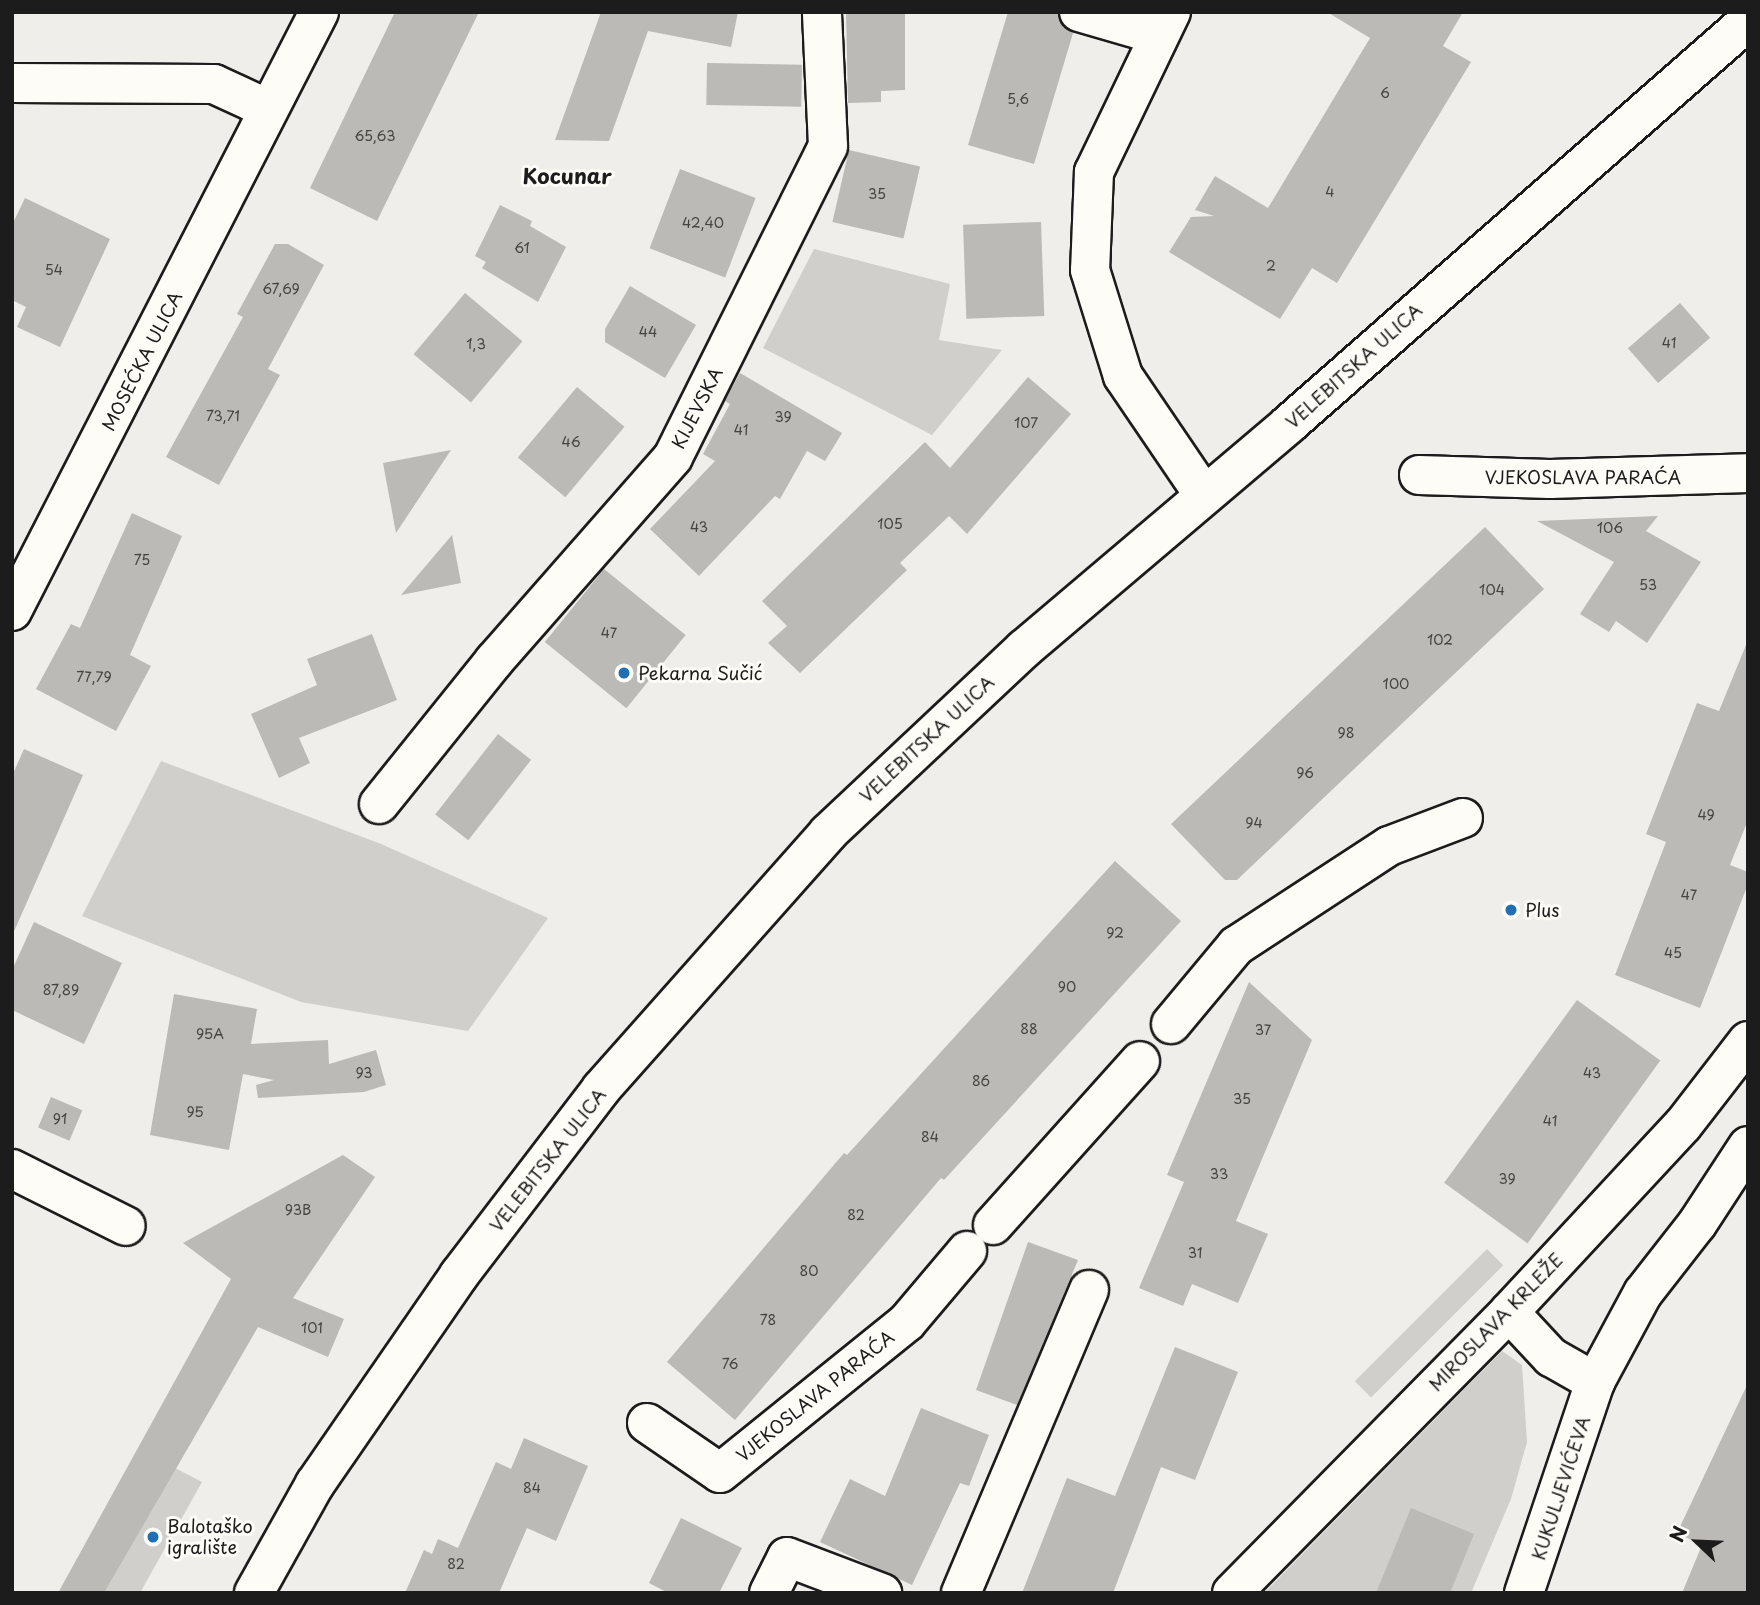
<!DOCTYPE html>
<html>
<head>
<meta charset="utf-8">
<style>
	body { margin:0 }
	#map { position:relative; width:1760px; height:1605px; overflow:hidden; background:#f0eeea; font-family:"Playpen Sans",sans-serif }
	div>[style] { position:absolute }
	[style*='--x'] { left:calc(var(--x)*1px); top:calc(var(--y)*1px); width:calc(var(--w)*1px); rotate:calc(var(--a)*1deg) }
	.green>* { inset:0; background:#d0cfcc; transform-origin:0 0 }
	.building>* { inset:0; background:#bbbab6; transform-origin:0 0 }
	.roads { filter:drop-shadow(2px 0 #1c1c1c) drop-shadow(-2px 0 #1c1c1c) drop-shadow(0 2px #1c1c1c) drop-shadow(0 -2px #1c1c1c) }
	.street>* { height:38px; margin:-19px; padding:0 19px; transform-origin:19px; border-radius:19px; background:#fdfcf7 }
	.secondary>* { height:38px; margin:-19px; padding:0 19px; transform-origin:19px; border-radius:19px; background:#fdfcf7 }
	.dots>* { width:19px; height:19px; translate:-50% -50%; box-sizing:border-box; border:4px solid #fdfcf7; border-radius:50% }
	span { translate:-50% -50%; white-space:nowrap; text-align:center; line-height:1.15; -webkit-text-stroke:6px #fdfcf7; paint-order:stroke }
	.number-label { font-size:14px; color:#444442 }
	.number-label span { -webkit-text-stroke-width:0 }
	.street-label { font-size:18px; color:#1c1c1c }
	.poi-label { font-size:18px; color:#1c1c1c }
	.left { translate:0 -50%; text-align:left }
	.quarter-label { font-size:21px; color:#1c1c1c; font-weight:700 }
	.frame { position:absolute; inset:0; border:14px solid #1c1c1c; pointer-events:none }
	.north { position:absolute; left:1662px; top:1507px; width:70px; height:70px; -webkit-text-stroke:5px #fdfcf7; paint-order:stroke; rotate:293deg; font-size:19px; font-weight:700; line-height:28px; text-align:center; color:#1c1c1c }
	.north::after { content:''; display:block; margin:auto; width:24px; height:32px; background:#1c1c1c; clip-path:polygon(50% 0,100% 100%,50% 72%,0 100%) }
</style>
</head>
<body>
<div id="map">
	<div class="green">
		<div style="clip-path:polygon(814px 249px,950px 284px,939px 340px,1002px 350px,932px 435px,763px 348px)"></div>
		<div style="clip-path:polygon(161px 761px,381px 844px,548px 918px,468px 1031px,301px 1002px,82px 916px)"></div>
		<div style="left:1487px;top:1249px;width:23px;height:187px;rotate:45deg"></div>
		<div style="clip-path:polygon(1502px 1351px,1522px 1365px,1527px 1442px,1511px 1499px,1471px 1593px,1264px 1593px)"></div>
		<div style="clip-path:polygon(175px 1468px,202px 1482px,140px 1593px,104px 1593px)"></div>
	</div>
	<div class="building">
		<div style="clip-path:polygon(395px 12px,479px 12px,377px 221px,310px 188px)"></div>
		<div style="clip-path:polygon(601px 12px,738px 12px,731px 47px,648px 31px,609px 141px,555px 140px)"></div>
		<div style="clip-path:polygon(846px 12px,905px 12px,905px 90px,881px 91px,881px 102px,848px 103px)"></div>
		<div style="clip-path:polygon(1008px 12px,1058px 12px,1063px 27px,1073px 33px,1034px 164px,968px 145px)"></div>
		<div style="clip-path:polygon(1327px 12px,1463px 12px,1443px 46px,1471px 62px,1337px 283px,1312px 268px,1280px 319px,1169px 252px,1191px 217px,1214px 216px,1195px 210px,1215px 176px,1268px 208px,1370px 38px)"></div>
		<div style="left:707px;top:63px;width:95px;height:42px;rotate:1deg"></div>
		<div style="left:849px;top:150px;width:73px;height:74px;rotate:13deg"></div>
		<div style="left:680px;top:169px;width:81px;height:85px;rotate:21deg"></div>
		<div style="clip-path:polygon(25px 198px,110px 239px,60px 347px,17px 327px,26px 307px,12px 300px,12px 225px)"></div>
		<div style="clip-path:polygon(500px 205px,532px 221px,530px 226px,566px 247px,538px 302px,482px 268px,486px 262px,475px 256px)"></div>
		<div style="left:1041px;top:222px;width:94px;height:78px;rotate:88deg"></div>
		<div style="clip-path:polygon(275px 244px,288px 244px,324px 265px,268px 369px,280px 375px,219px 485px,166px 457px,243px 317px,237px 314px)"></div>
		<div style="clip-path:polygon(630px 286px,696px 325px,665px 378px,605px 342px,605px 329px)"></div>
		<div style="left:465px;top:293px;width:75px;height:80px;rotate:40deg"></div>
		<div style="left:1680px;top:303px;width:46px;height:69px;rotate:49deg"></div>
		<div style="clip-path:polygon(740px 373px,842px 433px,825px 461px,807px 451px,780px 499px,775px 496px,699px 576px,650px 529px,715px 461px,703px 454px,730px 404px,725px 401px)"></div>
		<div style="clip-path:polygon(1028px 377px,1071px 414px,967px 534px,949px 516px,900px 563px,907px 570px,800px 673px,768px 643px,787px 626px,762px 601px,925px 442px,950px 468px)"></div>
		<div style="left:577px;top:387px;width:62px;height:92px;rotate:40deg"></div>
		<div style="clip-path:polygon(451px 450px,396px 533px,383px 463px)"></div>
		<div style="clip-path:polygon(132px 513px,182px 536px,130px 655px,151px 666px,116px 731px,36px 689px,71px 624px,80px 628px)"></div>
		<div style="clip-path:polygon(1658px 516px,1646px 531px,1701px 562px,1647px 643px,1616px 621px,1609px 632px,1580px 614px,1614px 562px,1537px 521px)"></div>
		<div style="clip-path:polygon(1485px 527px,1544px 589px,1237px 880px,1225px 880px,1171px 824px)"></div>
		<div style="clip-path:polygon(452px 535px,461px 583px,401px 595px)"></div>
		<div style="left:604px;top:569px;width:105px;height:94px;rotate:39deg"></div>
		<div style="clip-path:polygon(372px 634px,397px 700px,299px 738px,310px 763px,279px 778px,251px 714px,317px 685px,307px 659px)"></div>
		<div style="clip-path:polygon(1746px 645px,1748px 820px,1730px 865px,1748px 872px,1748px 884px,1700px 1008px,1615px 975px,1666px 842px,1646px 834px,1697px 703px,1719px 711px)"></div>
		<div style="left:498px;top:734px;width:42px;height:102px;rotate:38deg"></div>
		<div style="clip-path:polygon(24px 749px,83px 775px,12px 936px,12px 776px)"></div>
		<div style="clip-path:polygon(1115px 861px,1181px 921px,944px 1180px,941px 1178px,735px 1420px,667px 1362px,844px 1153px,847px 1155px)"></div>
		<div style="clip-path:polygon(34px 922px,122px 963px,84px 1044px,12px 1010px,12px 970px)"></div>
		<div style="clip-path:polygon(1249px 982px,1312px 1040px,1236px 1221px,1268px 1234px,1238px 1303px,1192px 1284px,1183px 1306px,1139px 1288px,1184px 1182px,1167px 1175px)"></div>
		<div style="clip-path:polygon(174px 994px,257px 1009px,251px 1044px,328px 1040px,329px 1064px,376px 1050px,386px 1085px,364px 1092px,258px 1098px,256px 1085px,274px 1080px,243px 1074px,229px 1150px,150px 1135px)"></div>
		<div style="left:1577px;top:1000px;width:103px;height:226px;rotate:36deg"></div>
		<div style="left:51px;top:1097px;width:34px;height:33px;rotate:23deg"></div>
		<div style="clip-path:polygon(343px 1155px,375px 1177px,293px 1298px,344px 1319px,328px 1357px,258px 1327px,104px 1593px,58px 1593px,231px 1279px,183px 1243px)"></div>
		<div style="clip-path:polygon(1028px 1242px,1078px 1260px,1017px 1405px,976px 1390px)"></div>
		<div style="clip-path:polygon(1175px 1347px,1238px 1372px,1195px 1480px,1161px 1467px,1113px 1593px,1022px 1593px,1067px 1478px,1115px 1496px)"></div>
		<div style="clip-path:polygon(1748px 1383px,1748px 1593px,1682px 1593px,1702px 1545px,1677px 1533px)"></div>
		<div style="clip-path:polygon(921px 1408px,989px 1435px,969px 1486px,960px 1483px,912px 1585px,820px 1542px,850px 1479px,885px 1496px)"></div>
		<div style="clip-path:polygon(524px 1438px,588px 1466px,556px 1541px,527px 1528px,499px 1593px,405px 1593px,424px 1550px,432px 1554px,438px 1539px,458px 1548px,496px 1462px,511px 1469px)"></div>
		<div style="clip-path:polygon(1411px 1508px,1474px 1534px,1450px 1593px,1376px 1593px)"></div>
		<div style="clip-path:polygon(681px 1518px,742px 1548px,719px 1593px,668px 1593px,649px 1583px)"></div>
	</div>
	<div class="roads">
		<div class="street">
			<div style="--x:1079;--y:12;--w:61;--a:16.1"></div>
			<div style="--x:1171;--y:12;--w:178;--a:115.7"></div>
			<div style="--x:1094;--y:172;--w:98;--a:92.3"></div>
			<div style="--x:1090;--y:270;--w:111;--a:72.7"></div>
			<div style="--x:1123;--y:376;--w:144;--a:55.8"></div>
			<div style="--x:12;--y:83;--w:202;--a:0.3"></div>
			<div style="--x:214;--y:84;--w:60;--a:24.8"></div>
			<div style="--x:1419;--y:475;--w:131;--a:1.7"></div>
			<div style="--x:1550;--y:479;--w:198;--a:-1.7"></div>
			<div style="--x:12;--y:611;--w:673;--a:-62.86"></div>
			<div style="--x:379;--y:804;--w:184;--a:-51.2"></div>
			<div style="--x:494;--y:661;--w:271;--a:-48.7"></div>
			<div style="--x:673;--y:457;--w:347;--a:-63.5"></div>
			<div style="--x:828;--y:146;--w:134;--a:-92.6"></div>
			<div style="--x:1171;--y:1024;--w:102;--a:-50.2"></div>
			<div style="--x:1236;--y:946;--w:183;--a:-33.2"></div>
			<div style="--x:1389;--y:846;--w:79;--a:-20.7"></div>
			<div style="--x:12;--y:1169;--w:127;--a:26.6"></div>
			<div style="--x:993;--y:1225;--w:220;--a:-48.1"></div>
			<div style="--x:1509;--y:1312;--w:62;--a:47"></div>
			<div style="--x:1551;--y:1357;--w:51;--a:29.6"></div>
			<div style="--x:647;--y:1423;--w:88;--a:34.4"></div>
			<div style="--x:720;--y:1473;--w:240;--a:-38.9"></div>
			<div style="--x:907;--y:1322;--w:93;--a:-49.8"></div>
			<div style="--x:769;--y:1593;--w:40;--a:-63.4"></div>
			<div style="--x:787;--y:1557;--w:102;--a:20.8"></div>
			<div style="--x:961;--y:1593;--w:329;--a:-67.1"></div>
			<div style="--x:1232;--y:1593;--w:395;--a:-45.4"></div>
			<div style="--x:1509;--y:1312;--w:255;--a:-47.1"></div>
			<div style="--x:1683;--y:1125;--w:106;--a:-52.3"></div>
			<div style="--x:1524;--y:1593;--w:223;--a:-71.4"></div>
			<div style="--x:1595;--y:1382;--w:101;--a:-61.7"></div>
			<div style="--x:1643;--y:1293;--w:88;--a:-52"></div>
			<div style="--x:1697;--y:1224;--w:93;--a:-56.8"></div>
		</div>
		<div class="secondary">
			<div style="--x:254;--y:1593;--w:125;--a:-60.8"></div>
			<div style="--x:315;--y:1484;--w:254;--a:-55.4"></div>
			<div style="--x:459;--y:1275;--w:234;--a:-52.6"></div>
			<div style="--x:601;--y:1089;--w:342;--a:-48.4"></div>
			<div style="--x:828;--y:833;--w:269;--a:-43.2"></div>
			<div style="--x:1024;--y:649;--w:348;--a:-40.3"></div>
			<div style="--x:1289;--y:424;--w:611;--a:-41.28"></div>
		</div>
	</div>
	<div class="dots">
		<div style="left:624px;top:673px;background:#1f6fb2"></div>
		<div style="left:1511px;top:910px;background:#1f6fb2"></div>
		<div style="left:153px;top:1537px;background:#1f6fb2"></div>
	</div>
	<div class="number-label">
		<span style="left:1385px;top:93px">6</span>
		<span style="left:1018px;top:99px">5,6</span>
		<span style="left:375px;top:136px">65,63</span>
		<span style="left:1330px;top:192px">4</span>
		<span style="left:877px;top:194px">35</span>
		<span style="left:703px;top:223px">42,40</span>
		<span style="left:522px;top:248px">61</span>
		<span style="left:1271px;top:266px">2</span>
		<span style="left:54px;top:270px">54</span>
		<span style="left:281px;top:289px">67,69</span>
		<span style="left:648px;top:332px">44</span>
		<span style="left:1669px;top:343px">41</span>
		<span style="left:476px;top:344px">1,3</span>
		<span style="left:223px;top:416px">73,71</span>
		<span style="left:783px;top:417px">39</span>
		<span style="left:1026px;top:423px">107</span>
		<span style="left:741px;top:430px">41</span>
		<span style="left:571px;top:442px">46</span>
		<span style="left:890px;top:524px">105</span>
		<span style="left:699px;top:527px">43</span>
		<span style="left:1610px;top:528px">106</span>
		<span style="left:142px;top:560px">75</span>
		<span style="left:1648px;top:585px">53</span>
		<span style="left:1492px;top:590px">104</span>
		<span style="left:609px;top:633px">47</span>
		<span style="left:1440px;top:640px">102</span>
		<span style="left:94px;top:677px">77,79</span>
		<span style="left:1396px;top:684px">100</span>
		<span style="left:1346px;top:733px">98</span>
		<span style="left:1305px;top:773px">96</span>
		<span style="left:1706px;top:815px">49</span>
		<span style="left:1254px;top:823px">94</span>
		<span style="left:1689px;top:895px">47</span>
		<span style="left:1115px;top:933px">92</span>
		<span style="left:1673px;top:953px">45</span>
		<span style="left:1067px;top:987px">90</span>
		<span style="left:61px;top:990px">87,89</span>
		<span style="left:1029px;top:1029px">88</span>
		<span style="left:1263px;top:1030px">37</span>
		<span style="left:210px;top:1034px">95A</span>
		<span style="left:364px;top:1073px">93</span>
		<span style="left:1592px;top:1073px">43</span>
		<span style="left:981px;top:1081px">86</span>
		<span style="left:1242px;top:1099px">35</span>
		<span style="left:195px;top:1112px">95</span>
		<span style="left:60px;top:1119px">91</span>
		<span style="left:1550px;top:1121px">41</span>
		<span style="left:930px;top:1137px">84</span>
		<span style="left:1219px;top:1174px">33</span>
		<span style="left:1507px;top:1179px">39</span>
		<span style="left:298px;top:1210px">93B</span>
		<span style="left:856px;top:1215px">82</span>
		<span style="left:1195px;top:1253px">31</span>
		<span style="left:809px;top:1271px">80</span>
		<span style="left:768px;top:1320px">78</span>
		<span style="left:312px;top:1328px">101</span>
		<span style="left:730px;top:1364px">76</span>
		<span style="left:532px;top:1488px">84</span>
		<span style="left:456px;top:1564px">82</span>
	</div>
	<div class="street-label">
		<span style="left:142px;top:361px;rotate:-63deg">MOSEĆKA ULICA</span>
		<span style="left:1354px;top:366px;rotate:-42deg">VELEBITSKA ULICA</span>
		<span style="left:697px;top:408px;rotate:-63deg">KIJEVSKA</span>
		<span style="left:1583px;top:477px">VJEKOSLAVA PARAĆA</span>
		<span style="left:927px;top:739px;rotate:-43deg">VELEBITSKA ULICA</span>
		<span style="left:548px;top:1160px;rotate:-52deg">VELEBITSKA ULICA</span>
		<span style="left:1496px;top:1322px;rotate:-46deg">MIROSLAVA KRLEŽE</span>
		<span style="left:815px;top:1396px;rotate:-39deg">VJEKOSLAVA PARAĆA</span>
		<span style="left:1561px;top:1488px;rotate:-72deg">KUKULJEVIĆEVA</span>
	</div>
	<div class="poi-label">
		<span class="left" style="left:638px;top:673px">Pekarna Sučić</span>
		<span class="left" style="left:1525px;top:910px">Plus</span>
		<span class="left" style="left:167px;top:1537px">Balotaško<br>igralište</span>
	</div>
	<div class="quarter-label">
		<span style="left:567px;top:175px">Kocunar</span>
	</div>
	<div class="frame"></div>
	<div class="north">N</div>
</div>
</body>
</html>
